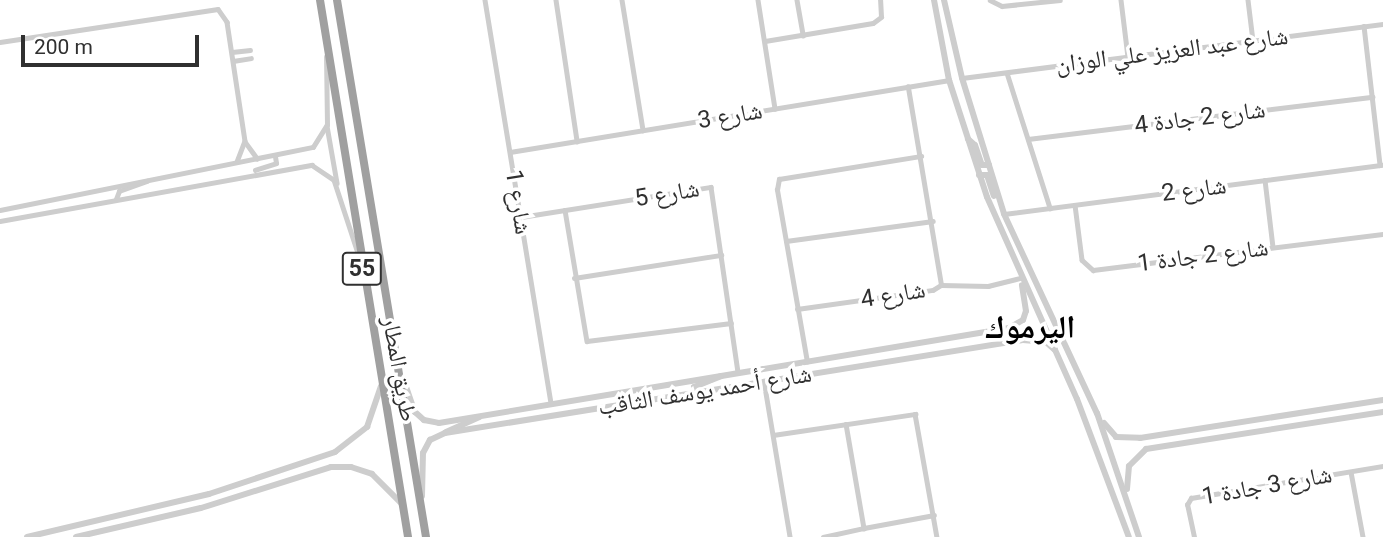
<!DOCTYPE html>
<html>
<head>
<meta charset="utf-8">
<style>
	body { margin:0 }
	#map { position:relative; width:1383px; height:537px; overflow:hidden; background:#fff; font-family:Roboto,"Noto Naskh Arabic",sans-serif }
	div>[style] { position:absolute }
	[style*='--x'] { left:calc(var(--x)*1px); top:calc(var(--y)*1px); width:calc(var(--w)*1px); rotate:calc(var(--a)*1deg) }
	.minor>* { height:4.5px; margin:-2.25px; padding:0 2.25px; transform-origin:2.25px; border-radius:2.25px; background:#cdcdcd }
	.tertiary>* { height:6px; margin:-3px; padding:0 3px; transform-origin:3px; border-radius:3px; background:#cdcdcd }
	.trunk>* { height:8px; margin:-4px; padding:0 4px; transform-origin:4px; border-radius:4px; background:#a0a0a0 }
	span { translate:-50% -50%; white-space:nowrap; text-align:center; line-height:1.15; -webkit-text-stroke:7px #fff; paint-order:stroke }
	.shield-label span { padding:2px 5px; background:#fff; border:2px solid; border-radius:5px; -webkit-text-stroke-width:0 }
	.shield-label { font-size:23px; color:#303030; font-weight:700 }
	.street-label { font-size:24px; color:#303030 }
	.district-label { font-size:32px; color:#000; font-weight:700 }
	.scale { position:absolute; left:21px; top:35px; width:178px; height:32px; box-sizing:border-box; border:4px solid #303030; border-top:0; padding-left:9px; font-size:21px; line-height:24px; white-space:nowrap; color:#303030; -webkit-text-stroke:5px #fff; paint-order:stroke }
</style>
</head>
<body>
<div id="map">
	<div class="minor">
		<div style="--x:485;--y:0;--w:409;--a:80.7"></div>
		<div style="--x:556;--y:0;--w:143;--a:81.5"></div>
		<div style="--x:622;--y:0;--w:132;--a:80.8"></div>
		<div style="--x:758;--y:0;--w:110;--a:81.1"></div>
		<div style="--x:797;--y:0;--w:36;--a:80"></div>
		<div style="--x:990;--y:0;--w:13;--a:27"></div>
		<div style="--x:1002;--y:6;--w:58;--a:-5.9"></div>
		<div style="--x:1121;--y:0;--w:57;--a:83"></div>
		<div style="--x:1248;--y:0;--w:41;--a:83"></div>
		<div style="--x:1364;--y:26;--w:140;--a:83.4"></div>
		<div style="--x:765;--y:41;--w:109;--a:-9.5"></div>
		<div style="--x:873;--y:23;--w:10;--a:-37"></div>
		<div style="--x:881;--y:17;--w:17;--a:-93"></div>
		<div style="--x:0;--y:42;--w:220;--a:-8.6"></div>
		<div style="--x:218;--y:9;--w:16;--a:55"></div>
		<div style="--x:227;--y:22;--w:120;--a:81.4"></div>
		<div style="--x:245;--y:141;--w:22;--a:111"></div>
		<div style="--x:232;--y:52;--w:18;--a:-6"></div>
		<div style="--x:233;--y:61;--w:18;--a:-9"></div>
		<div style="--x:1007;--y:73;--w:142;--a:72.3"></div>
		<div style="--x:962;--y:78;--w:424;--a:-7.3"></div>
		<div style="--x:327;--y:126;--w:58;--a:80"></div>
		<div style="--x:1028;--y:139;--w:347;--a:-7"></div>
		<div style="--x:246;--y:143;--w:19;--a:54"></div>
		<div style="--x:510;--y:152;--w:445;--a:-9.3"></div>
		<div style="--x:255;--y:170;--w:22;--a:-18"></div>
		<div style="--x:276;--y:163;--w:6;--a:-99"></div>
		<div style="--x:1265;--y:180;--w:67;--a:83.2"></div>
		<div style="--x:116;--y:199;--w:9;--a:-69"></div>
		<div style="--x:119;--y:191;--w:30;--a:-20"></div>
		<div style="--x:1075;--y:205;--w:55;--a:82.7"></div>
		<div style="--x:1082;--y:260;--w:15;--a:42"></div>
		<div style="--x:1093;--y:270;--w:292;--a:-7.1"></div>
		<div style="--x:0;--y:210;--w:319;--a:-11.4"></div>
		<div style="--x:313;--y:147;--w:26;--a:-58"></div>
		<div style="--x:327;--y:125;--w:68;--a:-90.8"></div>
		<div style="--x:565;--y:210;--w:133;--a:80.5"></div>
		<div style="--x:587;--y:341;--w:145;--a:-7.1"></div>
		<div style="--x:1004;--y:214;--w:382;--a:-7.4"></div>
		<div style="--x:521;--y:217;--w:192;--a:-9"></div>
		<div style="--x:711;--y:187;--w:188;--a:81.7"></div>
		<div style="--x:0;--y:221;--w:317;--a:-10.2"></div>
		<div style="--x:312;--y:165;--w:27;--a:34"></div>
		<div style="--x:334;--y:180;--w:80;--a:71.8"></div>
		<div style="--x:786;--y:241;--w:148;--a:-7.7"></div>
		<div style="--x:574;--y:278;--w:149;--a:-8.9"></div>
		<div style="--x:941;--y:285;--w:47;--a:1.2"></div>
		<div style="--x:988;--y:286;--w:32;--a:-14"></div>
		<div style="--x:797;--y:309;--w:137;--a:-8"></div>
		<div style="--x:933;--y:290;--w:9;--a:-32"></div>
		<div style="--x:941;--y:285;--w:201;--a:-99.5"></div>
		<div style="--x:807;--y:362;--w:175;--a:-99.9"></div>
		<div style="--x:777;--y:190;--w:11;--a:-80"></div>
		<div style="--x:779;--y:179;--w:144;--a:-9.2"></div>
		<div style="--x:764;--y:381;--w:158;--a:80.5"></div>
		<div style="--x:846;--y:424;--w:106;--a:80.2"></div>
		<div style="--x:864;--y:528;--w:71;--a:-10.5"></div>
		<div style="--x:773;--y:435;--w:144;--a:-8.4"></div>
		<div style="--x:915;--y:414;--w:125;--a:79.9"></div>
		<div style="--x:1351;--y:472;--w:66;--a:79.5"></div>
		<div style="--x:823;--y:537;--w:42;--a:-12.4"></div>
		<div style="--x:1194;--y:537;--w:33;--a:-102"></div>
		<div style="--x:1187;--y:505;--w:8;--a:-60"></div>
		<div style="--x:1191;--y:498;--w:195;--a:-9.5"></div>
	</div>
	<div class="tertiary">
		<div style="--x:934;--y:0;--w:81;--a:79.4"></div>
		<div style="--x:949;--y:80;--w:123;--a:72"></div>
		<div style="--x:987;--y:197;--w:221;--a:66"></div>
		<div style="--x:1077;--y:399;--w:147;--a:69.4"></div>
		<div style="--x:944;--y:0;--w:80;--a:77"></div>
		<div style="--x:962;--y:78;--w:142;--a:72.8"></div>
		<div style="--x:1004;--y:214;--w:220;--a:65"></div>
		<div style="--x:1097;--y:413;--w:131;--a:71.3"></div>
		<div style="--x:968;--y:139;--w:9;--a:41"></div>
		<div style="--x:975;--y:145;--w:21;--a:71"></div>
		<div style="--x:982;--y:165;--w:7;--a:0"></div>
		<div style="--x:979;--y:175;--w:8;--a:0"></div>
		<div style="--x:987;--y:175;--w:22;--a:72"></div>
		<div style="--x:403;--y:378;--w:36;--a:71"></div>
		<div style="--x:415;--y:412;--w:12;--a:42"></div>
		<div style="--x:424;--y:420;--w:15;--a:11"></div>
		<div style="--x:439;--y:423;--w:578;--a:-9.46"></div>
		<div style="--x:1009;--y:328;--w:16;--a:-30"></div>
		<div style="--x:1023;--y:320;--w:9;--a:-72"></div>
		<div style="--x:1026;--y:311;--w:26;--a:-99"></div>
		<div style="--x:695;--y:393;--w:6;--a:-99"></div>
		<div style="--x:694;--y:387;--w:29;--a:-22"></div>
		<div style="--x:1104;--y:423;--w:18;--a:49"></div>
		<div style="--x:1116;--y:437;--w:24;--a:2"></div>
		<div style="--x:1140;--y:438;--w:246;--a:-8.9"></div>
		<div style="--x:446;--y:432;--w:36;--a:-24"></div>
		<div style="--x:1127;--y:489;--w:23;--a:-85"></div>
		<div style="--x:1129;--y:466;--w:24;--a:-45"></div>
		<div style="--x:1146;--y:449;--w:240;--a:-8.9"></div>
		<div style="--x:422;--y:496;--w:43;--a:-88.7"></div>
		<div style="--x:423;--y:453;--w:15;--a:-62"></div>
		<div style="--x:430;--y:440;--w:17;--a:-25"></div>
		<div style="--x:445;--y:433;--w:585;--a:-9.14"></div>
		<div style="--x:1023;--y:340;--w:23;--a:5"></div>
		<div style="--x:1046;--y:342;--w:12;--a:42"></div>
		<div style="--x:27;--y:537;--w:187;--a:-13.3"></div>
		<div style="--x:209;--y:494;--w:133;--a:-18.4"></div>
		<div style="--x:335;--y:452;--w:41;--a:-38"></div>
		<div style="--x:367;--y:427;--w:43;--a:-71.1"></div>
		<div style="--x:76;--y:537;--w:128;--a:-13.1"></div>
		<div style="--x:201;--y:508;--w:136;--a:-17.5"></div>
		<div style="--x:331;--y:467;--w:20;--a:0"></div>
		<div style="--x:351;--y:467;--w:22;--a:18"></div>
		<div style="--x:372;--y:474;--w:44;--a:45"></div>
	</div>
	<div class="trunk">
		<div style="--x:320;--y:0;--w:544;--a:80.69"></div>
		<div style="--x:337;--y:0;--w:544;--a:80.59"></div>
	</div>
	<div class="shield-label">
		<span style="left:362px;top:269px">55</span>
	</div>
	<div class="street-label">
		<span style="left:1172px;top:51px;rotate:-7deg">شارع عبد العزيز علي الوزان</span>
		<span style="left:730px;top:116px;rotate:-9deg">شارع 3</span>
		<span style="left:1200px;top:118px;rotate:-7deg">شارع 2 جادة 4</span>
		<span style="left:1194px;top:190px;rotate:-7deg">شارع 2</span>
		<span style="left:667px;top:194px;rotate:-9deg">شارع 5</span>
		<span style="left:518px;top:202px;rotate:81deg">شارع 1</span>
		<span style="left:1203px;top:256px;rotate:-7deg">شارع 2 جادة 1</span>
		<span style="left:893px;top:295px;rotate:-9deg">شارع 4</span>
		<span style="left:399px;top:369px;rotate:80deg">طريق المطار</span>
		<span style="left:705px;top:391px;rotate:-9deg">شارع أحمد يوسف الثاقب</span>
		<span style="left:1267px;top:486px;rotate:-10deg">شارع 3 جادة 1</span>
	</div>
	<div class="district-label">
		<span style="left:1030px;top:327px">اليرموك</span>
	</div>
	<div class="scale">200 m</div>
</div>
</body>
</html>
